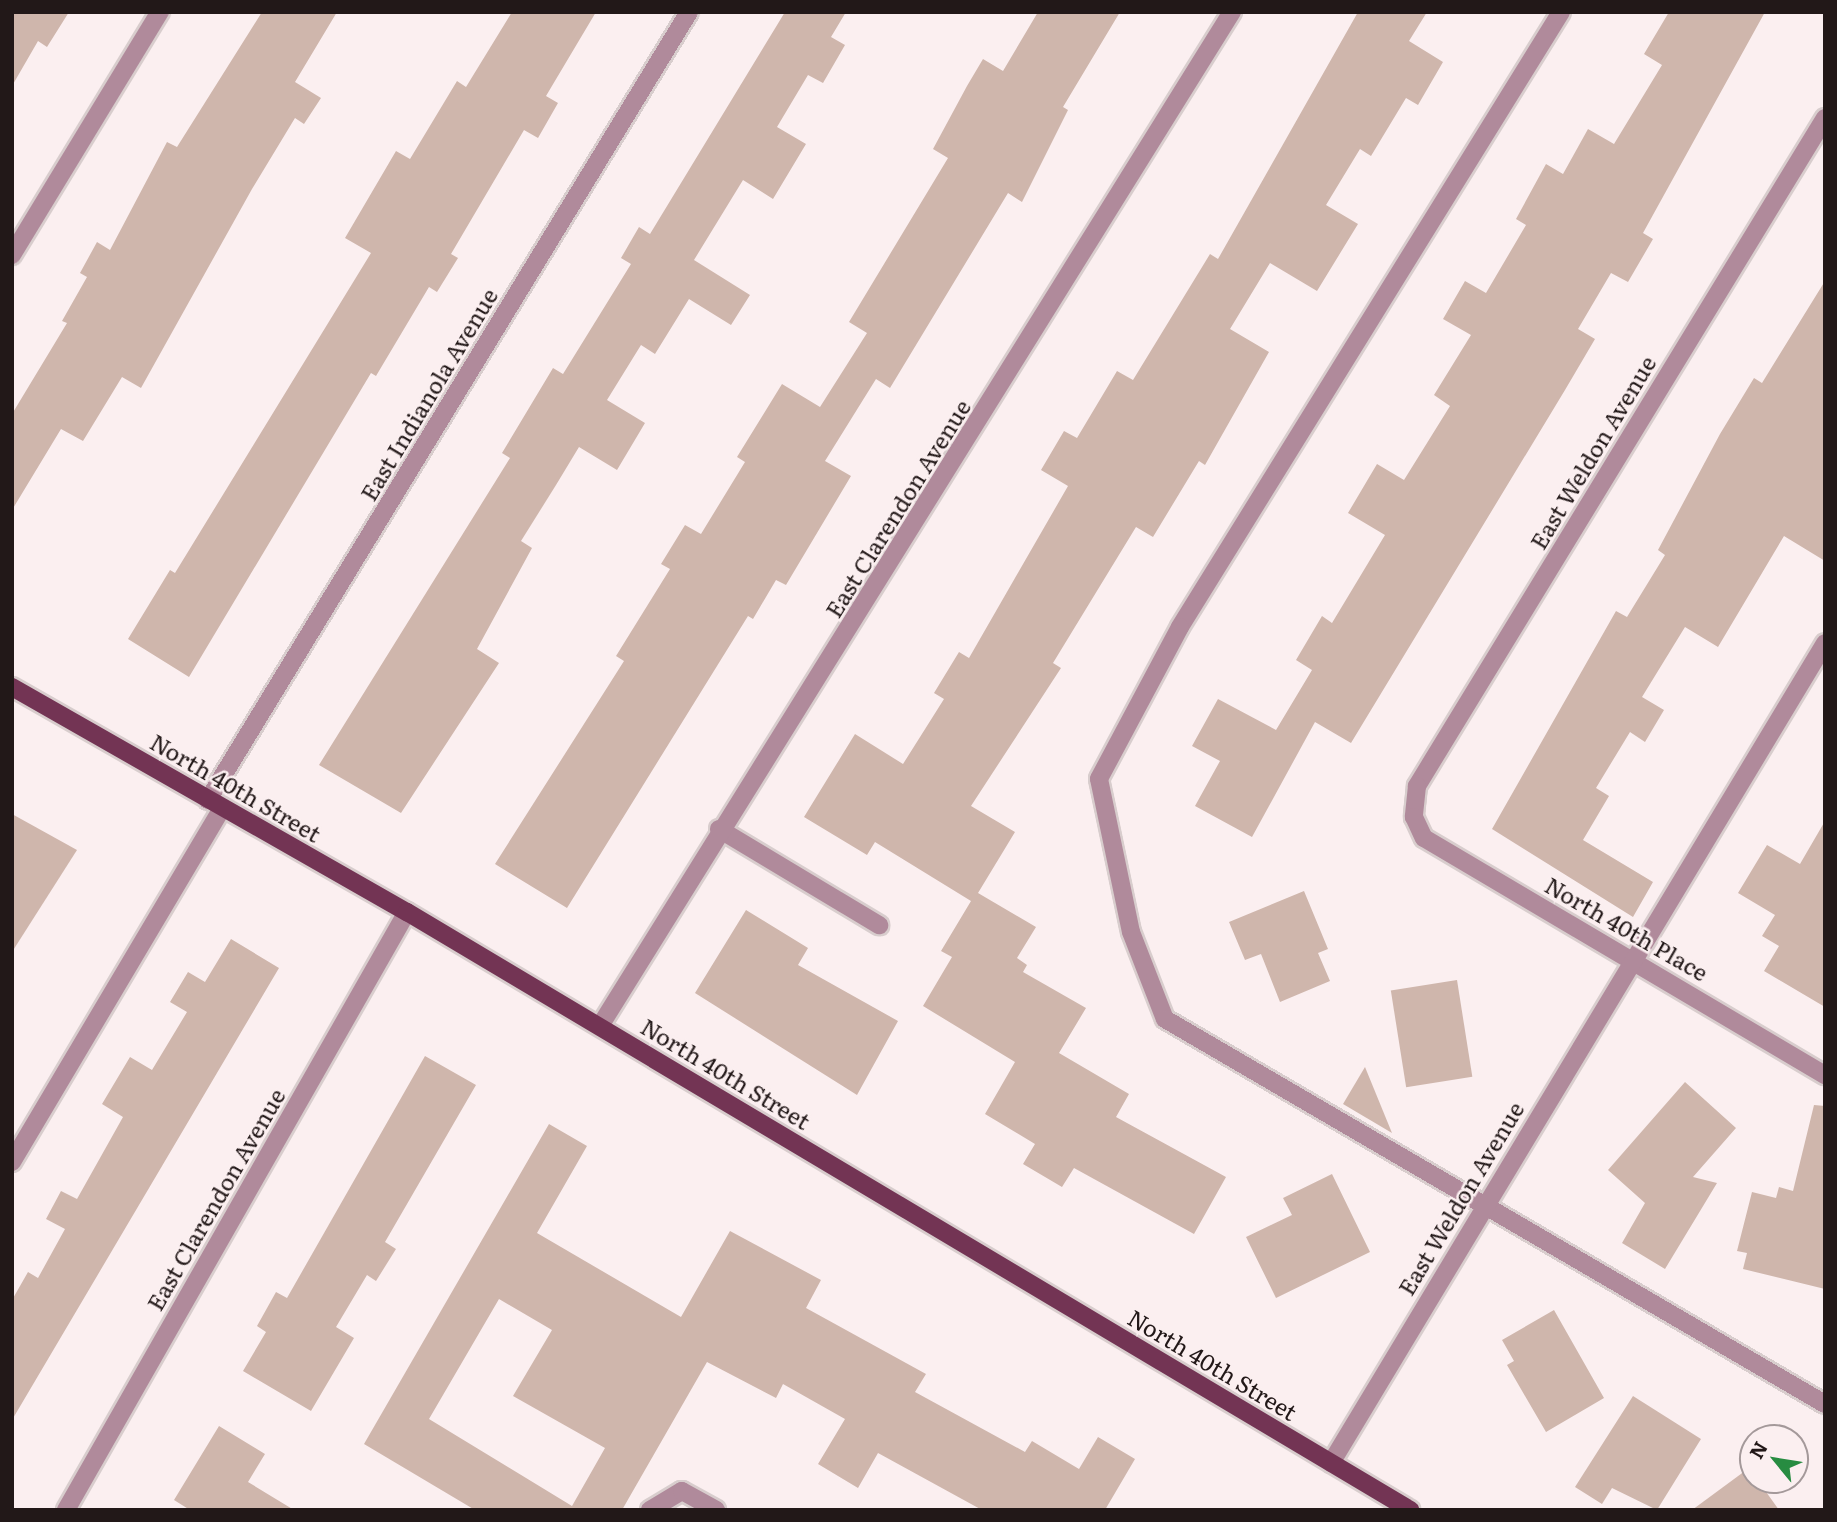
<!DOCTYPE html>
<html>
<head>
<meta charset="utf-8">
<style>
	body { margin:0 }
	#map { position:relative; width:1837px; height:1522px; overflow:hidden; background:#fbeff0; font-family:Literata,serif }
	div>[style] { position:absolute }
	[style*='--x'] { left:calc(var(--x)*1px); top:calc(var(--y)*1px); width:calc(var(--w)*1px); rotate:calc(var(--a)*1deg) }
	.building>* { inset:0; background:#cfb6ac; transform-origin:0 0 }
	.roads { filter:drop-shadow(2px 0 #d8cdcd) drop-shadow(-2px 0 #d8cdcd) drop-shadow(0 2px #d8cdcd) drop-shadow(0 -2px #d8cdcd) }
	.minor>* { height:18px; margin:-9px; padding:0 9px; transform-origin:9px; border-radius:9px; background:#b08a9b }
	.major>* { height:18px; margin:-9px; padding:0 9px; transform-origin:9px; border-radius:9px; background:#733454 }
	span { translate:-50% -50%; white-space:nowrap; text-align:center; line-height:1.15; -webkit-text-stroke:5px #fbeff0; paint-order:stroke }
	.street-label { font-size:23px; color:#221818 }
	.frame { position:absolute; inset:0; border:14px solid #221818; pointer-events:none }
	.north { position:absolute; left:1739px; top:1424px; width:70px; height:70px; box-sizing:border-box; background:#fbeff0; border:2px solid #a4999a; border-radius:50%; rotate:300deg; font-size:19px; font-weight:700; line-height:28px; text-align:center; color:#221818 }
	.north::after { content:''; display:block; margin:auto; width:24px; height:32px; background:#278c41; clip-path:polygon(50% 0,100% 100%,50% 72%,0 100%) }
</style>
</head>
<body>
<div id="map">
	<div class="building">
		<div style="clip-path:polygon(12px 12px,69px 12px,47px 47px,38px 41px,12px 86px)"></div>
		<div style="clip-path:polygon(262px 12px,337px 12px,295px 82px,321px 98px,304px 124px,295px 118px,252px 189px,141px 388px,122px 377px,83px 441px,61px 429px,12px 510px,12px 414px,67px 323px,62px 321px,87px 277px,80px 273px,97px 242px,110px 250px,167px 142px,177px 147px)"></div>
		<div style="clip-path:polygon(512px 12px,596px 12px,546px 96px,558px 103px,538px 138px,524px 130px,451px 254px,458px 258px,437px 292px,429px 287px,376px 376px,371px 373px,189px 677px,128px 639px,170px 570px,175px 573px,371px 253px,345px 238px,396px 151px,410px 159px,457px 81px,466px 87px)"></div>
		<div style="clip-path:polygon(785px 12px,846px 12px,831px 37px,845px 45px,823px 83px,808px 75px,777px 127px,806px 144px,773px 199px,743px 180px,694px 260px,750px 295px,731px 325px,689px 299px,655px 354px,641px 345px,607px 400px,645px 423px,617px 470px,579px 447px,556px 485px,521px 541px,532px 548px,477px 649px,499px 663px,401px 813px,319px 765px,510px 458px,502px 453px,553px 368px,563px 374px,631px 264px,621px 258px,639px 227px,650px 234px)"></div>
		<div style="clip-path:polygon(1038px 12px,1120px 12px,1063px 107px,1068px 110px,1022px 202px,1008px 193px,890px 388px,876px 379px,825px 461px,851px 476px,786px 585px,776px 580px,753px 619px,748px 616px,567px 908px,495px 864px,624px 661px,616px 656px,670px 569px,661px 564px,685px 525px,701px 534px,745px 462px,737px 457px,782px 384px,820px 407px,867px 333px,849px 322px,948px 158px,933px 149px,967px 86px,983px 59px,1003px 71px)"></div>
		<div style="clip-path:polygon(1358px 12px,1427px 12px,1409px 41px,1443px 62px,1418px 105px,1406px 98px,1371px 156px,1360px 149px,1326px 205px,1358px 224px,1317px 291px,1270px 263px,1230px 329px,1269px 352px,1205px 465px,1199px 461px,1153px 537px,1136px 527px,1053px 663px,1061px 668px,971px 806px,1015px 832px,978px 893px,1036px 927px,1017px 958px,1027px 965px,1023px 972px,1086px 1008px,1059px 1053px,1129px 1094px,1116px 1117px,1226px 1177px,1194px 1234px,1074px 1168px,1062px 1187px,1023px 1164px,1035px 1144px,985px 1114px,1015px 1062px,923px 1006px,952px 957px,941px 951px,971px 901px,875px 842px,867px 855px,804px 817px,855px 734px,903px 764px,944px 699px,934px 693px,959px 652px,969px 658px,1068px 486px,1041px 470px,1064px 431px,1077px 438px,1117px 371px,1133px 380px,1210px 254px,1218px 259px)"></div>
		<div style="clip-path:polygon(1669px 12px,1765px 12px,1643px 233px,1653px 239px,1628px 282px,1611px 273px,1578px 329px,1595px 339px,1565px 390px,1351px 743px,1315px 722px,1252px 837px,1195px 806px,1220px 761px,1192px 746px,1218px 699px,1276px 730px,1312px 670px,1296px 660px,1322px 616px,1332px 623px,1385px 535px,1348px 513px,1377px 464px,1404px 480px,1450px 406px,1434px 395px,1471px 335px,1443px 319px,1465px 281px,1486px 293px,1526px 225px,1516px 219px,1546px 164px,1563px 174px,1588px 129px,1614px 144px,1662px 65px,1644px 54px)"></div>
		<div style="clip-path:polygon(1825px 281px,1825px 561px,1784px 536px,1718px 647px,1685px 627px,1642px 697px,1664px 710px,1645px 742px,1630px 732px,1596px 788px,1609px 796px,1583px 840px,1653px 882px,1633px 917px,1492px 829px,1616px 611px,1627px 617px,1665px 555px,1658px 550px,1720px 434px,1754px 378px,1762px 383px)"></div>
		<div style="clip-path:polygon(12px 814px,77px 850px,12px 952px)"></div>
		<div style="clip-path:polygon(1825px 821px,1825px 1007px,1764px 971px,1779px 946px,1762px 936px,1775px 915px,1738px 893px,1767px 845px,1800px 864px)"></div>
		<div style="clip-path:polygon(1304px 891px,1328px 949px,1318px 953px,1330px 981px,1280px 1002px,1261px 954px,1245px 960px,1229px 922px)"></div>
		<div style="clip-path:polygon(746px 910px,808px 948px,798px 965px,898px 1021px,857px 1095px,695px 993px)"></div>
		<div style="clip-path:polygon(231px 939px,279px 968px,12px 1420px,12px 1300px,28px 1272px,38px 1278px,65px 1229px,46px 1219px,61px 1191px,77px 1199px,123px 1117px,102px 1104px,130px 1057px,152px 1070px,187px 1012px,170px 1002px,188px 972px,205px 982px)"></div>
		<div style="left:1457px;top:980px;width:98px;height:67px;rotate:81deg"></div>
		<div style="clip-path:polygon(425px 1056px,476px 1085px,385px 1242px,396px 1249px,376px 1281px,367px 1275px,336px 1327px,354px 1338px,311px 1411px,243px 1371px,266px 1332px,257px 1326px,276px 1292px,287px 1298px)"></div>
		<div style="clip-path:polygon(1365px 1067px,1392px 1133px,1343px 1104px)"></div>
		<div style="clip-path:polygon(1685px 1082px,1736px 1128px,1693px 1177px,1717px 1183px,1665px 1269px,1622px 1243px,1645px 1203px,1608px 1170px)"></div>
		<div style="clip-path:polygon(1814px 1105px,1825px 1106px,1825px 1289px,1743px 1269px,1747px 1253px,1737px 1251px,1752px 1192px,1776px 1198px,1779px 1187px,1793px 1191px)"></div>
		<div style="clip-path:polygon(evenodd,549px 1124px,587px 1146px,537px 1233px,681px 1317px,730px 1231px,821px 1280px,806px 1308px,926px 1374px,915px 1392px,1025px 1452px,1032px 1441px,1079px 1469px,1098px 1437px,1135px 1459px,1105px 1510px,982px 1510px,878px 1453px,858px 1488px,818px 1464px,845px 1419px,783px 1384px,776px 1398px,707px 1362px,622px 1510px,475px 1510px,364px 1444px,549px 1124px,499px 1299px,552px 1330px,513px 1396px,605px 1448px,572px 1506px,429px 1419px,499px 1299px)"></div>
		<div style="clip-path:polygon(1332px 1174px,1370px 1252px,1276px 1298px,1246px 1237px,1292px 1215px,1283px 1198px)"></div>
		<div style="clip-path:polygon(1554px 1310px,1604px 1398px,1546px 1432px,1507px 1365px,1514px 1361px,1502px 1340px)"></div>
		<div style="clip-path:polygon(1633px 1396px,1701px 1439px,1657px 1510px,1612px 1488px,1602px 1504px,1575px 1487px)"></div>
		<div style="clip-path:polygon(219px 1426px,265px 1454px,248px 1482px,294px 1510px,190px 1510px,174px 1500px)"></div>
		<div style="clip-path:polygon(1749px 1468px,1779px 1510px,1692px 1510px)"></div>
	</div>
	<div class="roads">
		<div class="minor">
			<div style="--x:1561;--y:12;--w:723;--a:121.78"></div>
			<div style="--x:1180;--y:627;--w:172;--a:118.1"></div>
			<div style="--x:1099;--y:779;--w:156;--a:78.2"></div>
			<div style="--x:1131;--y:932;--w:93;--a:68.7"></div>
			<div style="--x:1165;--y:1019;--w:764;--a:30.26"></div>
			<div style="--x:1825;--y:118;--w:783;--a:121.42"></div>
			<div style="--x:1417;--y:786;--w:31;--a:96"></div>
			<div style="--x:1414;--y:817;--w:23;--a:65"></div>
			<div style="--x:1424;--y:838;--w:466;--a:30.6"></div>
			<div style="--x:12;--y:255;--w:285;--a:-58.7"></div>
			<div style="--x:208;--y:800;--w:923;--a:-58.6"></div>
			<div style="--x:719;--y:829;--w:187;--a:31"></div>
			<div style="--x:600;--y:1026;--w:1195;--a:-58.07"></div>
			<div style="--x:12;--y:1162;--w:412;--a:-59.3"></div>
			<div style="--x:1331;--y:1463;--w:957;--a:-58.93"></div>
			<div style="--x:66;--y:1510;--w:688;--a:-60.31"></div>
			<div style="--x:650;--y:1510;--w:37;--a:-31"></div>
			<div style="--x:682;--y:1491;--w:39;--a:29"></div>
		</div>
		<div class="major">
			<div style="--x:12;--y:687;--w:455;--a:29.7"></div>
			<div style="--x:407;--y:912;--w:1168;--a:30.8"></div>
		</div>
	</div>
	<div class="street-label">
		<span style="left:428px;top:394px;rotate:-59deg">East Indianola Avenue</span>
		<span style="left:1592px;top:452px;rotate:-59deg">East Weldon Avenue</span>
		<span style="left:897px;top:508px;rotate:-58deg">East Clarendon Avenue</span>
		<span style="left:236px;top:787px;rotate:30deg">North 40th Street</span>
		<span style="left:1627px;top:928px;rotate:30deg">North 40th Place</span>
		<span style="left:726px;top:1073px;rotate:31deg">North 40th Street</span>
		<span style="left:1460px;top:1198px;rotate:-59deg">East Weldon Avenue</span>
		<span style="left:215px;top:1199px;rotate:-60deg">East Clarendon Avenue</span>
		<span style="left:1213px;top:1364px;rotate:31deg">North 40th Street</span>
	</div>
	<div class="frame"></div>
	<div class="north">N</div>
</div>
</body>
</html>
